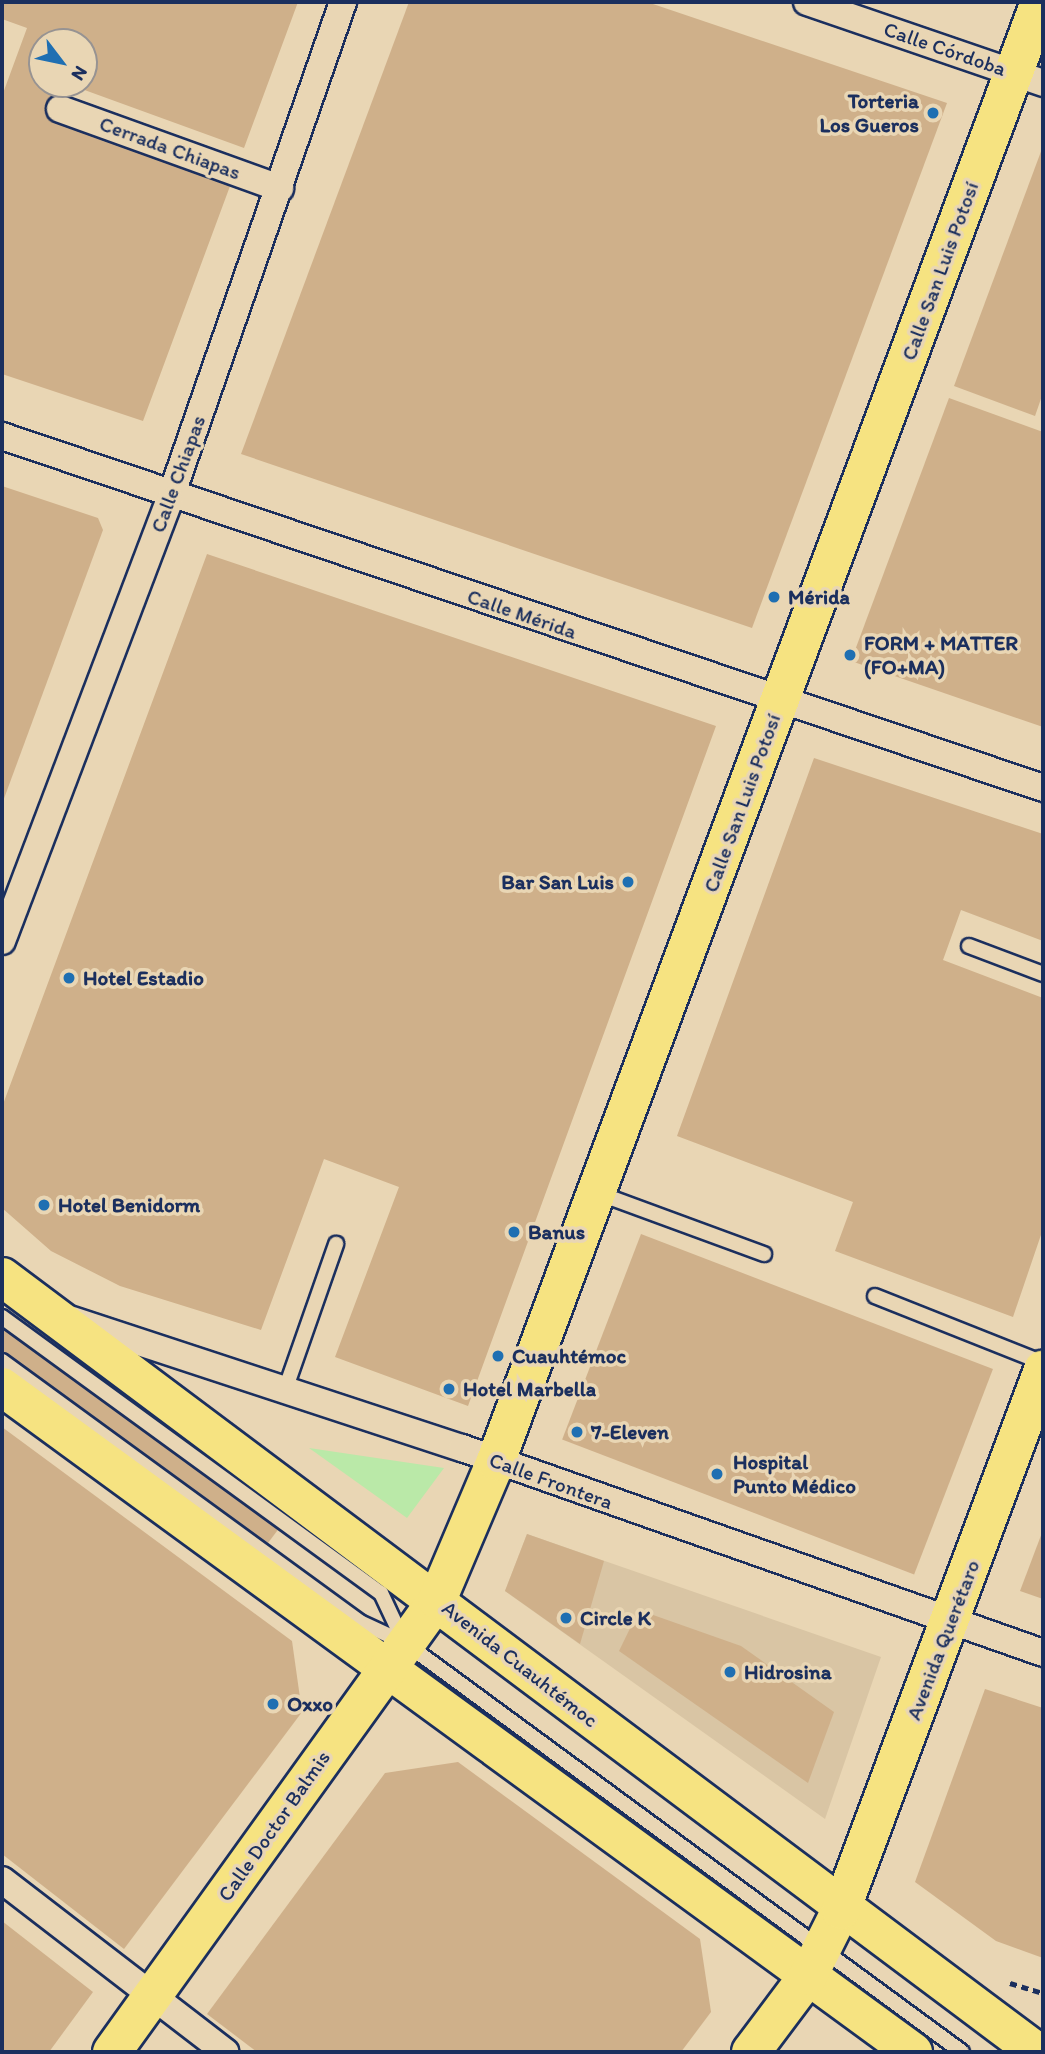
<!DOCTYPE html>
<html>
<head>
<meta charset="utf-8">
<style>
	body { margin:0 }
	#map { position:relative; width:1045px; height:2054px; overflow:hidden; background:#e9d6b4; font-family:Itim,sans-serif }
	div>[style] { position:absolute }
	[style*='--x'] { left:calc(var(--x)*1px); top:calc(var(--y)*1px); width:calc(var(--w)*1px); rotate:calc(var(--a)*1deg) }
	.built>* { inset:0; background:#d9c5a4 }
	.green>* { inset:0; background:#bae9a8 }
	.building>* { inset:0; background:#cfb08a; transform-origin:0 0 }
	.path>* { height:4.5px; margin-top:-2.25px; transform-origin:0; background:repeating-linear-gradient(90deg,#1b2f5e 0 7px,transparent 0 12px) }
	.roads { filter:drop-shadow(2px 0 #1b2f5e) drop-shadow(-2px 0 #1b2f5e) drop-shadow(0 2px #1b2f5e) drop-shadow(0 -2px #1b2f5e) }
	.service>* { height:14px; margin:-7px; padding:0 7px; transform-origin:7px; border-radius:7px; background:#e9d6b4 }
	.minor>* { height:26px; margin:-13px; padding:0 13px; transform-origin:13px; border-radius:13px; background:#e9d6b4 }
	.primary>* { height:38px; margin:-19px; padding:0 19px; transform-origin:19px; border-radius:19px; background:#f6e381 }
	.dots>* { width:19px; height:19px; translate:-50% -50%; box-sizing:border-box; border:4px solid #e9d6b4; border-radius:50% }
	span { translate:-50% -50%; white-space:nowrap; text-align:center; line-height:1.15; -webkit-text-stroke:7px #e9d6b4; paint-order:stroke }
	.street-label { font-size:21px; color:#1b2f5e }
	.poi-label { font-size:21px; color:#1b2f5e; font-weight:700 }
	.right { translate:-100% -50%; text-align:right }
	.left { translate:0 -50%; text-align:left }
	.frame { position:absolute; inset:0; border:4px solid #1b2f5e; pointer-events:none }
	.north { position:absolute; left:28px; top:28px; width:70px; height:70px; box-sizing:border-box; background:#e9d6b4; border:2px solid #979392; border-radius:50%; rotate:122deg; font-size:19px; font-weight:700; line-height:28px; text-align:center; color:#1b2f5e }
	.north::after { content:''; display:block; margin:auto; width:24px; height:32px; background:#1f6fb2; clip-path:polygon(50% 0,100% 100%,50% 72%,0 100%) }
</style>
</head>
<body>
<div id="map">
	<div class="built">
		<div style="clip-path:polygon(527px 1534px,881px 1657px,825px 1819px,505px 1591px)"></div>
	</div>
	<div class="green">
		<div style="clip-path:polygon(309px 1448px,444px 1468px,407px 1518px)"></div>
	</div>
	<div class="building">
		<div style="clip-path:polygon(2px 2px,298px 2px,244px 148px,68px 84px,84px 84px,84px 42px,42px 42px,42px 84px,63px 84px,53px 112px,233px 178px,143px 421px,2px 374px,2px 96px,27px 28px,2px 19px)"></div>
		<div style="clip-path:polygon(409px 2px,647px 2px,947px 103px,752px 628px,241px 454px)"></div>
		<div style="clip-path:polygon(1043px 146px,1043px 393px,1035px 416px,954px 386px)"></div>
		<div style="clip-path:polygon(949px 398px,1043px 432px,1043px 727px,851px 661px)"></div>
		<div style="clip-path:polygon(2px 486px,98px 518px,103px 530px,2px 804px)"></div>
		<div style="clip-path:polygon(207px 554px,716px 726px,468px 1406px,335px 1357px,399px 1187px,324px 1159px,261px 1330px,120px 1286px,51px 1251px,2px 1208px,2px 1107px)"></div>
		<div style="clip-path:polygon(814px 758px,1043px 834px,1043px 941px,961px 910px,943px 960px,1043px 998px,1043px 1229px,1013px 1317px,835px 1251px,853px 1202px,677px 1136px)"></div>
		<div style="left:641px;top:1234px;width:377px;height:220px;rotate:21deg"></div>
		<div style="clip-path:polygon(2px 1315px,283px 1523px,265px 1547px,2px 1363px)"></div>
		<div style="clip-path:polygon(2px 1427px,292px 1641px,302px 1712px,124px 1949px,2px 1854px)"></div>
		<div style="clip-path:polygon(1043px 1530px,1043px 1599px,1020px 1591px)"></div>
		<div style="clip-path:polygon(527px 1534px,604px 1561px,580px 1644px,505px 1591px)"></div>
		<div style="clip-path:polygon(639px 1610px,741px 1646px,834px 1712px,808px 1783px,619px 1651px)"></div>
		<div style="clip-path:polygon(985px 1689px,1043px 1708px,1043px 1958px,996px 1941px,915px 1882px)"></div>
		<div style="clip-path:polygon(458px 1762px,700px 1939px,711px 2012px,681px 2052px,257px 2052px,207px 2014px,385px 1773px)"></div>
		<div style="clip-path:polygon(2px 1921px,93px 1992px,49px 2052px,2px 2052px)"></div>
	</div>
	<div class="path">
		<div style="--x:1010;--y:1983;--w:34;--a:17"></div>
	</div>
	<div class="roads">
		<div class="service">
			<div style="--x:969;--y:946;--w:79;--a:20.7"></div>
			<div style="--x:598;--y:1193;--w:177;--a:20.2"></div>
			<div style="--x:875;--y:1296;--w:181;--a:21.7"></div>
			<div style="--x:2;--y:1317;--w:469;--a:36.1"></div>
			<div style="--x:381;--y:1593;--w:54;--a:64.9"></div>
			<div style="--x:2;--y:1361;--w:443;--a:36.1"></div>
			<div style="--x:360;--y:1622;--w:50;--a:25"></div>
			<div style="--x:405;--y:1643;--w:691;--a:36.29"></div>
			<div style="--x:285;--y:1390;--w:155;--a:-70.7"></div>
		</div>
		<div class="minor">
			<div style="--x:807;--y:2;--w:250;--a:18.9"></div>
			<div style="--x:60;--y:109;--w:234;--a:19.8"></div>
			<div style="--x:2;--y:436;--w:1099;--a:18.68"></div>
			<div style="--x:2;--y:941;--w:476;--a:-69.2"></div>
			<div style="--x:171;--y:496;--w:523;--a:-70.8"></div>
			<div style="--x:72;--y:1320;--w:410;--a:18.2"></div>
			<div style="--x:462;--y:1448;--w:616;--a:19.43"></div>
			<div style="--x:2;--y:1880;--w:282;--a:37.6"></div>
		</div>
		<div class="primary">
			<div style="--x:2;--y:1277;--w:1293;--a:36.83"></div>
			<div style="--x:2;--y:1387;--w:1128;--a:36.13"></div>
			<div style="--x:112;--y:2052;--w:557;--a:-54.28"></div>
			<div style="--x:437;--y:1600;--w:151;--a:-67"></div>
			<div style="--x:496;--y:1461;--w:1557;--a:-69.55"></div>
			<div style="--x:751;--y:2052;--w:95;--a:-53.1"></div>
			<div style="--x:808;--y:1976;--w:74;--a:-63.4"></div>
			<div style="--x:841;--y:1910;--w:577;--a:-69.49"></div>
		</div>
	</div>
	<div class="dots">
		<div style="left:933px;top:113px;background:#1f6fb2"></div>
		<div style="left:774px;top:597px;background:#1f6fb2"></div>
		<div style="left:850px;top:655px;background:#1f6fb2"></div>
		<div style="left:628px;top:882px;background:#1f6fb2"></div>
		<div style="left:69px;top:978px;background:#1f6fb2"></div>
		<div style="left:44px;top:1205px;background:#1f6fb2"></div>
		<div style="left:514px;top:1232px;background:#1f6fb2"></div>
		<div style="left:498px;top:1356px;background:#1f6fb2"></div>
		<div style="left:449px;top:1389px;background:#1f6fb2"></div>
		<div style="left:577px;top:1432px;background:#1f6fb2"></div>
		<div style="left:717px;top:1474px;background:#1f6fb2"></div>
		<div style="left:566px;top:1618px;background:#1f6fb2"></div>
		<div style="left:730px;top:1672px;background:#1f6fb2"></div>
		<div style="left:273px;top:1704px;background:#1f6fb2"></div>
	</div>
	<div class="street-label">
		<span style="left:945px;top:49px;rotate:19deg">Calle Córdoba</span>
		<span style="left:170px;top:148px;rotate:20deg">Cerrada Chiapas</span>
		<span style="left:940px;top:271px;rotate:-70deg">Calle San Luis Potosí</span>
		<span style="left:178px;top:474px;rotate:-70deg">Calle Chiapas</span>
		<span style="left:522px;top:614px;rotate:19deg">Calle Mérida</span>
		<span style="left:742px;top:803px;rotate:-70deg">Calle San Luis Potosí</span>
		<span style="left:551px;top:1481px;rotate:20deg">Calle Frontera</span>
		<span style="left:943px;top:1640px;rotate:-69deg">Avenida Querétaro</span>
		<span style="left:520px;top:1664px;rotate:38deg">Avenida Cuauhtémoc</span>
		<span style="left:274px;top:1826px;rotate:-55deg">Calle Doctor Balmis</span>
	</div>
	<div class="poi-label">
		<span class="right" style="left:919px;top:113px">Torteria<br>Los Gueros</span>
		<span class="left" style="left:788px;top:597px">Mérida</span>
		<span class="left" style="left:864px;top:655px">FORM + MATTER<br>(FO+MA)</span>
		<span class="right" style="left:614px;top:882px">Bar San Luis</span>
		<span class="left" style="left:83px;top:978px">Hotel Estadio</span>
		<span class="left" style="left:58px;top:1205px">Hotel Benidorm</span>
		<span class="left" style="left:528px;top:1232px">Banus</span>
		<span class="left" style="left:512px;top:1356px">Cuauhtémoc</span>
		<span class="left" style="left:463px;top:1389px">Hotel Marbella</span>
		<span class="left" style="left:591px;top:1432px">7-Eleven</span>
		<span class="left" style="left:733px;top:1474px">Hospital<br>Punto Médico</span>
		<span class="left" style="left:580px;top:1618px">Circle K</span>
		<span class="left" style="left:744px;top:1672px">Hidrosina</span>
		<span class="left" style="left:287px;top:1704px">Oxxo</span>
	</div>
	<div class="frame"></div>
	<div class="north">N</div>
</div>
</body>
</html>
